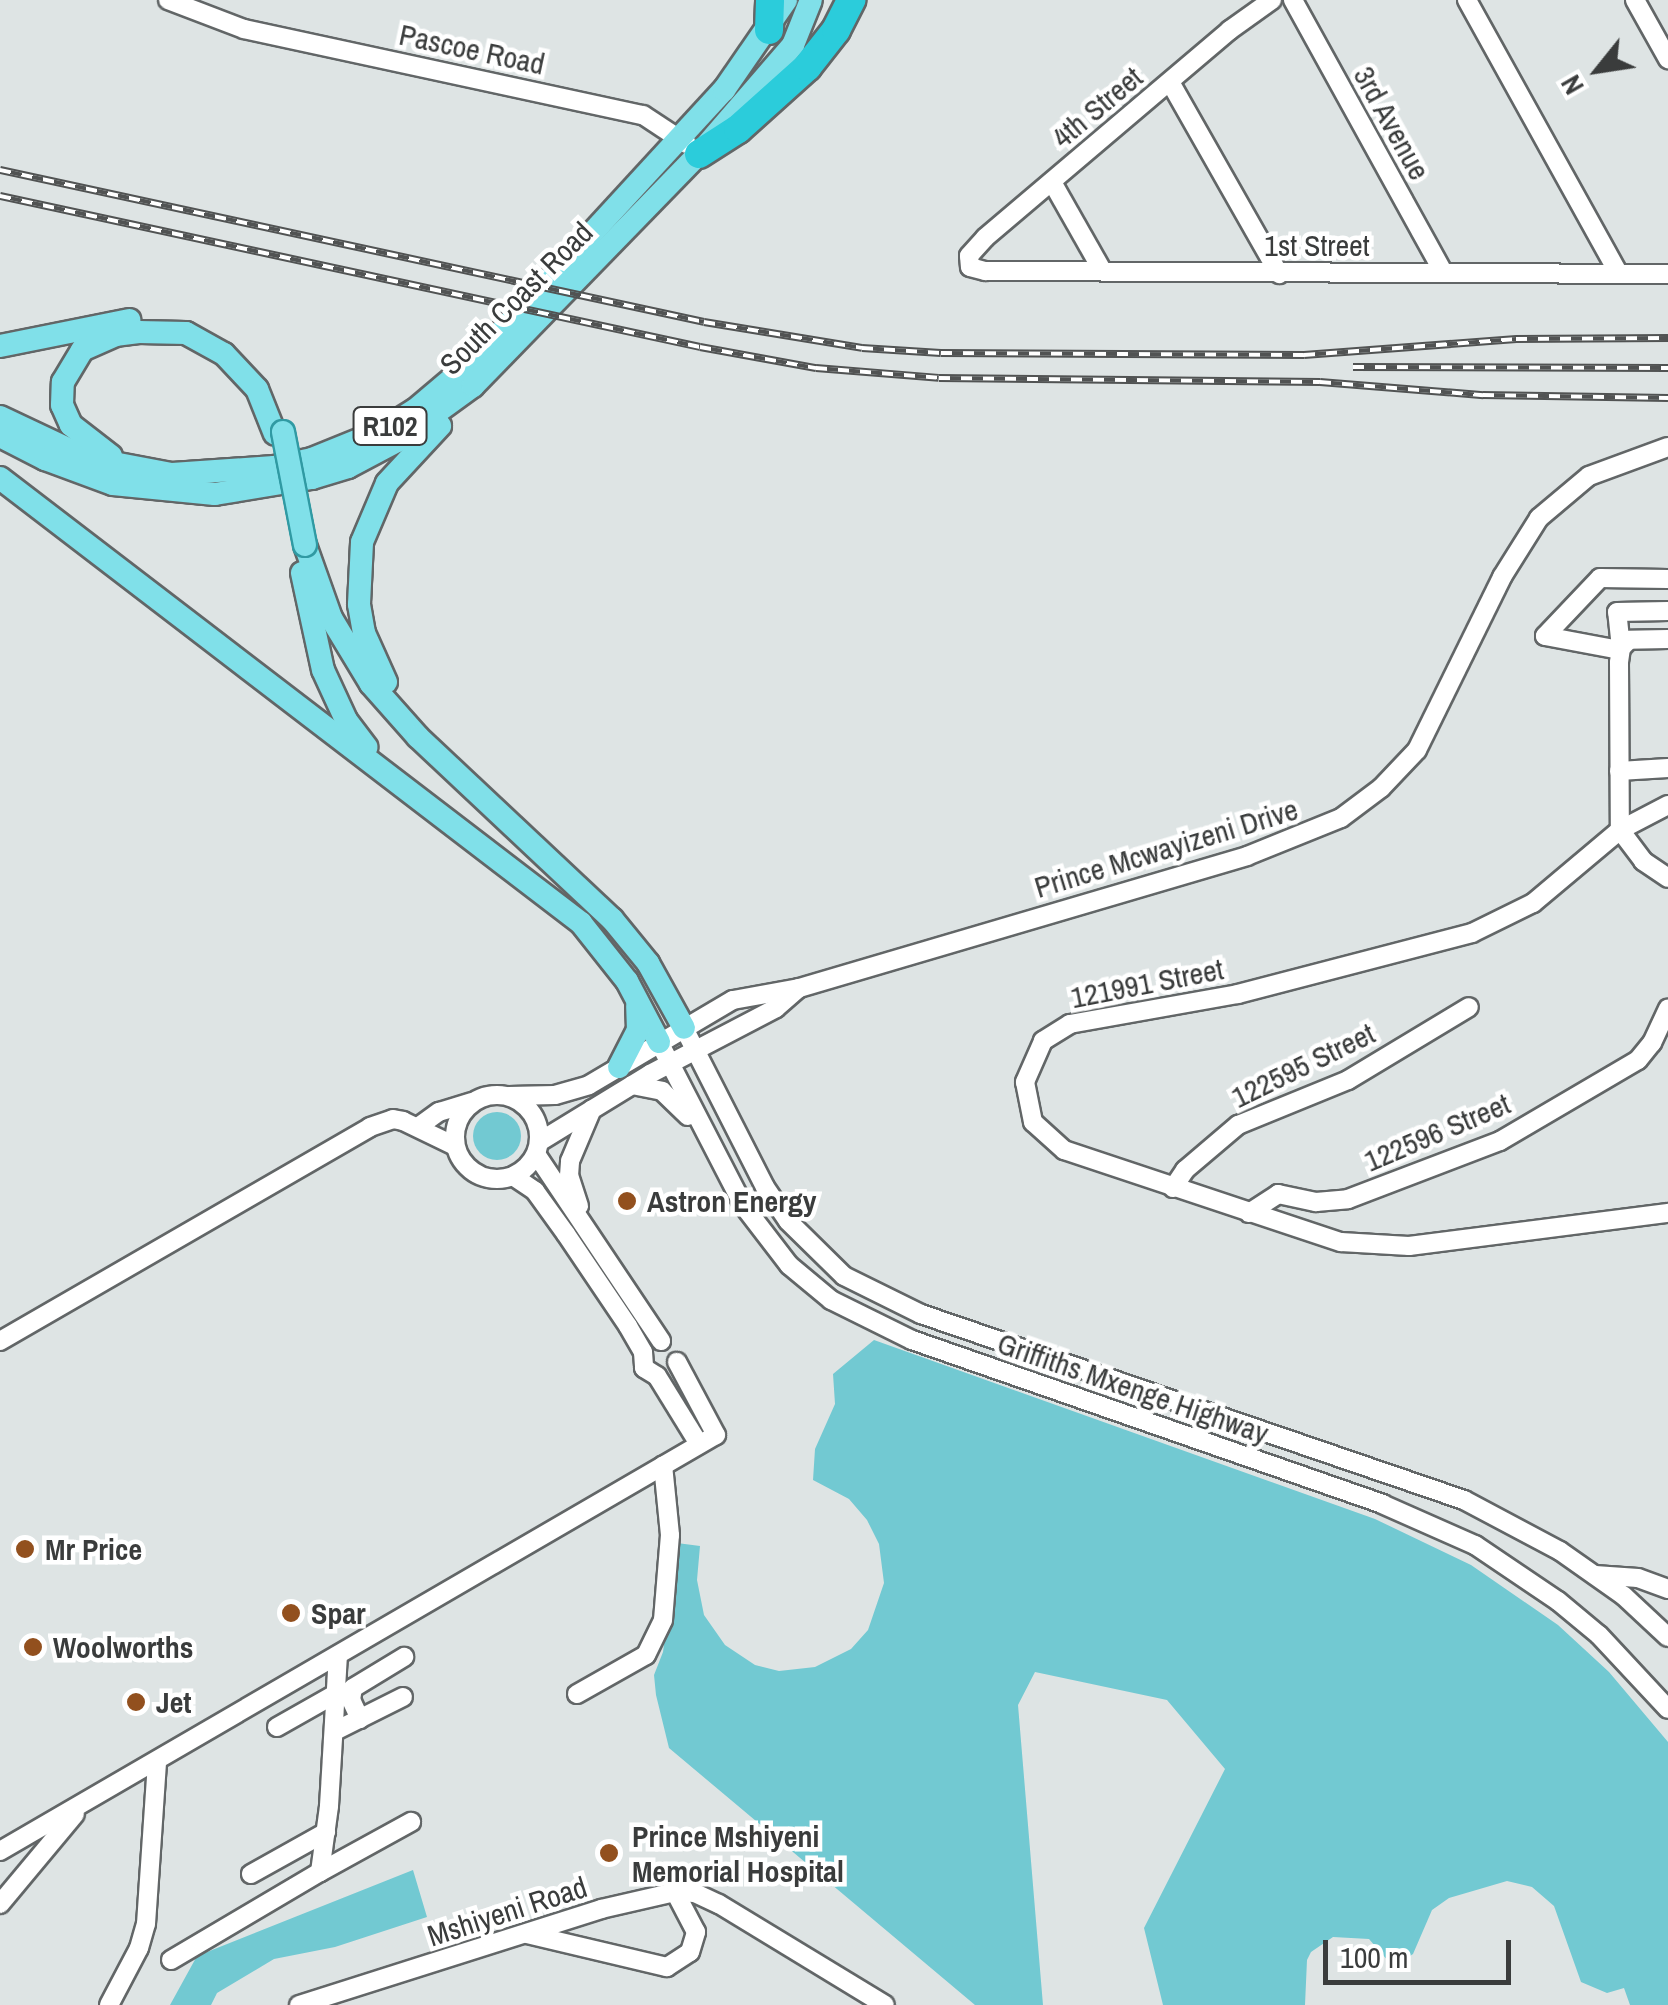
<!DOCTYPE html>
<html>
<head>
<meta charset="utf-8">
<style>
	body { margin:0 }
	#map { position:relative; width:1668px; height:2005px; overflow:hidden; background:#dee4e4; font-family:"Archivo Narrow",sans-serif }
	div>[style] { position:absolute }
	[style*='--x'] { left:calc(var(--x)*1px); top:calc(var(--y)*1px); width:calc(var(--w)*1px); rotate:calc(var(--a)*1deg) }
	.green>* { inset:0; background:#72c9d2 }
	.round { border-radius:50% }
	.roads { filter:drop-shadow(2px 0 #626667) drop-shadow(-2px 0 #626667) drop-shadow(0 2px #626667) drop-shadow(0 -2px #626667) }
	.minor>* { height:18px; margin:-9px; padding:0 9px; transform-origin:9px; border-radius:9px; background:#fff }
	.minor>.ring { margin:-9px; padding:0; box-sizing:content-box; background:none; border:18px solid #fff; border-radius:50% }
	.major>* { height:22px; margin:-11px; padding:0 11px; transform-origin:11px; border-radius:11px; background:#80e0e9 }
	.highway>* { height:28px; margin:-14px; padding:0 14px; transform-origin:14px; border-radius:14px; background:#2bccdb }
	.rail>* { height:8px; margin-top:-4px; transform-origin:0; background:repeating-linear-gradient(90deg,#fff 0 11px,#515353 0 22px); box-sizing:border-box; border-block:2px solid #515353 }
	.bridges { filter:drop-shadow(2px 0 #309aa3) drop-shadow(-2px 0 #309aa3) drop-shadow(0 2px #309aa3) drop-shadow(0 -2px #309aa3) }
	.major-bridge>* { height:22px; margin:-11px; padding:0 11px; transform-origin:11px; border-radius:11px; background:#80e0e9 }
	.dots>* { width:28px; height:28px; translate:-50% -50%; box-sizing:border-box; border:5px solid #fff; border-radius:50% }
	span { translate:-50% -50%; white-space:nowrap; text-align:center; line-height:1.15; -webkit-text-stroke:9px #fff; paint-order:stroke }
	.shield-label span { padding:2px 8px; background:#fff; border:2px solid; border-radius:8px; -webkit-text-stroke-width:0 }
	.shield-label { font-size:28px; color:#3a3c3c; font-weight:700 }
	.street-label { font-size:30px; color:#3a3c3c }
	.poi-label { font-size:30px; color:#3a3c3c; font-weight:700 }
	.left { translate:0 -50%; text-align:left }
	.north { position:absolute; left:1548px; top:20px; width:100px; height:100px; -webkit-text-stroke:8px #fff; paint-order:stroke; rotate:240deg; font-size:28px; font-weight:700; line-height:40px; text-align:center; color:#3a3c3c }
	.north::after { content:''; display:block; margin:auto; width:35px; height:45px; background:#3a3c3c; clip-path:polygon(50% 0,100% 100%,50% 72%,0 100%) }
	.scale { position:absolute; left:1323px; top:1940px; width:188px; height:45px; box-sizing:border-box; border:5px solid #3a3c3c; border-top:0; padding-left:12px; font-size:30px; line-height:35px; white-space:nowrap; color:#3a3c3c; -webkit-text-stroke:8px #fff; paint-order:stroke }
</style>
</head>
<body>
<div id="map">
	<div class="green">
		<div class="round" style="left:473px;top:1112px;width:48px;height:48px"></div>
		<div style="clip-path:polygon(874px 1340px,1375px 1519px,1471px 1565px,1558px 1625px,1609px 1672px,1668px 1742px,1668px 2005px,1630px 2005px,1624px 1988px,1607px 1993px,1581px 1982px,1554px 1906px,1532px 1887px,1507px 1881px,1449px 1898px,1432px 1910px,1413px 1954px,1402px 1961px,1389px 1962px,1369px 1939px,1333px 1937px,1311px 1952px,1307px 1960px,1305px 2005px,1163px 2005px,1144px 1928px,1225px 1769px,1167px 1700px,1035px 1672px,1018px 1705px,1043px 2005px,975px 2005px,669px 1748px,656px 1695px,654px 1675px,663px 1652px,677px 1543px,700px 1546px,697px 1580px,704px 1615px,725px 1645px,755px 1665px,779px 1671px,815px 1667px,851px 1649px,868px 1630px,884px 1583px,879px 1544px,867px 1520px,849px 1499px,813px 1480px,815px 1449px,835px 1404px,833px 1374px)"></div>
		<div style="clip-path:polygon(413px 1870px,427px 1917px,335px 1947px,274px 1959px,217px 1993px,211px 2005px,170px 2005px,197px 1956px)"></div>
	</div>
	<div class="roads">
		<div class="minor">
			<div style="--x:168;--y:0;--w:81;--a:20.9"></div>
			<div style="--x:244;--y:29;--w:408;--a:12.2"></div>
			<div style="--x:643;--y:115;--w:53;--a:33.4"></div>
			<div style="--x:1272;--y:0;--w:52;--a:144.5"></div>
			<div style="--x:1230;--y:30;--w:321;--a:139.7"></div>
			<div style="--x:985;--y:238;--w:24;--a:132"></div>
			<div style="--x:969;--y:256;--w:11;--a:85"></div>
			<div style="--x:970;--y:267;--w:16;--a:15"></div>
			<div style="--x:985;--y:271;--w:683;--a:0.25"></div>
			<div style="--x:1293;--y:0;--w:311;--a:61.1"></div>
			<div style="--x:1467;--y:0;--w:313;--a:61"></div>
			<div style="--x:1635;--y:0;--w:68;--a:60.8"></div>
			<div style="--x:1170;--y:82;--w:221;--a:60.4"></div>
			<div style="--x:1052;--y:182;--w:101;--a:60.4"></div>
			<div style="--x:1545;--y:636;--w:80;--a:-46.5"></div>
			<div style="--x:1600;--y:578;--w:68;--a:0.8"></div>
			<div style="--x:1545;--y:636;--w:76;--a:10.6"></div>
			<div style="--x:1668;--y:639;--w:39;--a:179"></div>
			<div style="--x:1629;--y:640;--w:11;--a:135"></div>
			<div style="--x:1621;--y:648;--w:15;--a:98"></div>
			<div style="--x:1619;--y:663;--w:167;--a:89.7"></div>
			<div style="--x:1620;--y:830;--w:39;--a:53"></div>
			<div style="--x:1643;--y:861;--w:30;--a:34"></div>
			<div style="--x:1621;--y:648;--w:36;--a:-96"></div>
			<div style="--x:1617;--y:612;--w:51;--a:-1.1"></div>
			<div style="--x:1619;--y:771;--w:49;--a:-3.5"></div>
			<div style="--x:1668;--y:805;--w:54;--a:152.5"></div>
			<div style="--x:1620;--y:830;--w:114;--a:140"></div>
			<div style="--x:1533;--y:903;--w:68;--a:153.8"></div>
			<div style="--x:1472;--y:933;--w:242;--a:165.4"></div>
			<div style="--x:1238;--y:994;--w:171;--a:169.9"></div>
			<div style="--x:1070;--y:1024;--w:32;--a:148"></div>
			<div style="--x:1043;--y:1041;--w:45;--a:113.7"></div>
			<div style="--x:1025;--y:1082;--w:41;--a:78.7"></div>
			<div style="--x:1033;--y:1122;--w:42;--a:42.1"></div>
			<div style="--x:1064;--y:1150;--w:292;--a:18.4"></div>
			<div style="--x:1341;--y:1242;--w:68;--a:3.4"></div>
			<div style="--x:1409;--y:1246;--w:261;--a:-7.3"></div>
			<div style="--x:684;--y:1028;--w:178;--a:63"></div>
			<div style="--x:765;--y:1187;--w:41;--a:55.9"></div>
			<div style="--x:788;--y:1221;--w:78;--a:44.5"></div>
			<div style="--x:844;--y:1276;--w:86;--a:26.3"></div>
			<div style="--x:921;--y:1314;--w:574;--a:18.91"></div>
			<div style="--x:1464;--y:1500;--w:109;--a:28"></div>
			<div style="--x:1560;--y:1551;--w:78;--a:35.1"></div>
			<div style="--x:1624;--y:1596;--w:60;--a:43"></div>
			<div style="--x:659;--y:1042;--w:183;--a:62.7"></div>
			<div style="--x:743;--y:1205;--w:76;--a:52.5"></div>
			<div style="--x:789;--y:1265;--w:55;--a:39.8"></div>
			<div style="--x:831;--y:1300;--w:90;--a:26.3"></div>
			<div style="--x:912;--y:1340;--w:498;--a:19.2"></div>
			<div style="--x:1382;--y:1504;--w:102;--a:23.8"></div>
			<div style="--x:1475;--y:1545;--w:100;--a:34"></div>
			<div style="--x:1558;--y:1601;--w:53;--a:39.7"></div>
			<div style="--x:1599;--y:1635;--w:101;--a:47"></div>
			<div style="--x:632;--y:1085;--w:31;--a:11"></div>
			<div style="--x:662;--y:1091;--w:36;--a:44"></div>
			<div class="ring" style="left:455px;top:1095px;width:66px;height:66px"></div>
			<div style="--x:509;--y:1096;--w:46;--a:-1.2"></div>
			<div style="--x:555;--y:1095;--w:35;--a:-16"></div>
			<div style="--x:589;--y:1085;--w:167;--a:-30.6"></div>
			<div style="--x:733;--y:1000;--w:67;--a:-10.3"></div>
			<div style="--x:799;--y:988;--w:467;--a:-16.4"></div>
			<div style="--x:1247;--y:856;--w:101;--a:-22"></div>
			<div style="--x:1341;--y:818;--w:50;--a:-36.9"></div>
			<div style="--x:1381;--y:788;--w:52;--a:-46.5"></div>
			<div style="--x:1417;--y:750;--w:193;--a:-63.8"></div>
			<div style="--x:1502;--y:577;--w:70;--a:-57.9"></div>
			<div style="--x:1539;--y:518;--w:65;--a:-40"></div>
			<div style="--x:1589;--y:476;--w:84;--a:-20.2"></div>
			<div style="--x:418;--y:1127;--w:26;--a:-36"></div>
			<div style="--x:439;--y:1112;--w:34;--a:-17"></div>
			<div style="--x:539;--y:1142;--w:130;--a:-31.5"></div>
			<div style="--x:650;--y:1074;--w:142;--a:-27.6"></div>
			<div style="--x:776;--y:1008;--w:30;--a:-41"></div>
			<div style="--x:536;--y:1154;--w:225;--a:56.2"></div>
			<div style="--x:513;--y:1176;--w:27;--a:34"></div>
			<div style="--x:535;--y:1191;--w:53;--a:54.2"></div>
			<div style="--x:566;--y:1234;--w:111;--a:56"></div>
			<div style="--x:628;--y:1326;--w:30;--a:60"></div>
			<div style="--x:643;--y:1352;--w:16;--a:86"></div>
			<div style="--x:644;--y:1368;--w:15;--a:32"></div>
			<div style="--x:657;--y:1376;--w:80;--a:58.3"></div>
			<div style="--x:1173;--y:1188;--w:22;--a:-56"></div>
			<div style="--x:1185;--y:1170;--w:70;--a:-40.3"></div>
			<div style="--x:1238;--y:1125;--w:119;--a:-22.2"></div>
			<div style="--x:1348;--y:1080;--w:141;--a:-31.1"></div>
			<div style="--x:579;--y:1206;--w:32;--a:-108"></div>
			<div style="--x:569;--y:1176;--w:15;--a:-86"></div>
			<div style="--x:570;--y:1161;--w:56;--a:-67.1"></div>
			<div style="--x:1249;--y:1213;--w:35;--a:-33"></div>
			<div style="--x:1278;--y:1194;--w:39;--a:12"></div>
			<div style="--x:1316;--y:1202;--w:32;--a:-5"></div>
			<div style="--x:1348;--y:1199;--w:163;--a:-20.9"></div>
			<div style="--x:1500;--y:1141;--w:160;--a:-30.4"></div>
			<div style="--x:1638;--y:1060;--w:22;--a:-51"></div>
			<div style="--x:1652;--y:1043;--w:38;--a:-65"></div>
			<div style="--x:0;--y:1341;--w:427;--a:-30"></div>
			<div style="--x:370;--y:1127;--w:24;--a:-19"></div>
			<div style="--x:393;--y:1119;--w:10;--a:11"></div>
			<div style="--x:403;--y:1121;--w:58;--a:25.7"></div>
			<div style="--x:1595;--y:1575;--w:43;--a:4"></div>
			<div style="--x:1638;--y:1578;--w:32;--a:20"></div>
			<div style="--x:577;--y:1694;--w:79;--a:-29.5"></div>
			<div style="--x:646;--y:1655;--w:39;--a:-64"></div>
			<div style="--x:663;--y:1620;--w:85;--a:-85.3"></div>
			<div style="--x:670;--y:1535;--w:70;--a:-95.7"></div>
			<div style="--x:360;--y:1719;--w:21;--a:-115"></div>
			<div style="--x:351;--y:1700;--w:12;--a:-81"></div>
			<div style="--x:353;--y:1688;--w:60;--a:-31.3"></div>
			<div style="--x:277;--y:1727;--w:69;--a:-29.5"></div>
			<div style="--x:335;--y:1731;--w:76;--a:-26.6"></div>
			<div style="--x:0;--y:1851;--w:828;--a:-30.16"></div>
			<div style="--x:716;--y:1435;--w:83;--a:-118.1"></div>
			<div style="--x:320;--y:1872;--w:104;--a:-28.8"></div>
			<div style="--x:251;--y:1874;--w:86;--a:-29.2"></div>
			<div style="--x:0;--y:1904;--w:117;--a:-50.2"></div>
			<div style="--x:527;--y:1934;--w:144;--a:13.3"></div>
			<div style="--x:667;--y:1967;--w:27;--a:-33"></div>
			<div style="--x:690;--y:1952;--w:21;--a:-73"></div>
			<div style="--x:696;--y:1932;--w:45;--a:-117.7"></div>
			<div style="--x:171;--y:1960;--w:173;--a:-30.6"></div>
			<div style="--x:320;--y:1872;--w:67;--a:-82.2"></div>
			<div style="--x:329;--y:1806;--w:151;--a:-86.6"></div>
			<div style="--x:109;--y:2005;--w:64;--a:-62.2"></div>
			<div style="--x:139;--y:1948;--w:25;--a:-74"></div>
			<div style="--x:146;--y:1924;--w:163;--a:-86.1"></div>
			<div style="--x:299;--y:2005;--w:317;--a:-17.6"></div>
			<div style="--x:601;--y:1909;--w:76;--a:-12.9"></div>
			<div style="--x:675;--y:1892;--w:20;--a:3"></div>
			<div style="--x:695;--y:1893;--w:26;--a:25"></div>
			<div style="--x:719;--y:1904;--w:194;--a:31.3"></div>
		</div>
		<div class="major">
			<div style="--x:0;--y:346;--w:132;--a:-11.4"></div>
			<div style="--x:0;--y:417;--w:96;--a:25.2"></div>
			<div style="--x:87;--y:458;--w:86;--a:10.7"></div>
			<div style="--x:172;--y:474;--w:102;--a:-3.9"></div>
			<div style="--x:274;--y:467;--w:39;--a:-12"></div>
			<div style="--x:312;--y:459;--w:74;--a:-22.1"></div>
			<div style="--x:381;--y:431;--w:40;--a:-32"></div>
			<div style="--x:415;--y:410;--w:84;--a:-40.2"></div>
			<div style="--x:479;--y:356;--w:362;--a:-47.4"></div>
			<div style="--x:724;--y:90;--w:109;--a:-55.4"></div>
			<div style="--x:0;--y:436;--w:51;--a:27.1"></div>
			<div style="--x:45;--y:459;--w:72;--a:20.2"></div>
			<div style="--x:113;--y:484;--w:102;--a:5.6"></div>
			<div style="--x:215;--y:494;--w:98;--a:-9.4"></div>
			<div style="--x:312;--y:478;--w:38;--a:-17"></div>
			<div style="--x:348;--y:467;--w:55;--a:-28"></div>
			<div style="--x:397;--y:441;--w:94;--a:-35.9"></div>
			<div style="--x:473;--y:386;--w:324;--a:-45.8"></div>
			<div style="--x:699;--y:154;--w:144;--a:-49.2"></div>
			<div style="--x:793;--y:45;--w:48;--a:-68.2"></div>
			<div style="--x:111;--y:456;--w:51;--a:-142.2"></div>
			<div style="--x:71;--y:425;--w:22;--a:-114"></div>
			<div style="--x:62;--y:405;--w:23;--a:-88"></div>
			<div style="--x:63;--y:382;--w:37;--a:-59"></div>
			<div style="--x:82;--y:350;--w:36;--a:-24"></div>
			<div style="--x:115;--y:335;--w:24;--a:-7"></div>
			<div style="--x:139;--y:332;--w:47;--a:1.2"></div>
			<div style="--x:186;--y:333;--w:43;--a:28.9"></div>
			<div style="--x:224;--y:354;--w:48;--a:46.7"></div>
			<div style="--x:257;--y:389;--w:48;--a:68.2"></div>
			<div style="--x:0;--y:478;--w:732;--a:37.45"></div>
			<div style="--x:581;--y:923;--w:74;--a:51.6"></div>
			<div style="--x:627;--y:981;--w:69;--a:62.3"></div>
			<div style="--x:305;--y:545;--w:77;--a:70.4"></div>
			<div style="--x:331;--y:618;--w:77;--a:58.8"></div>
			<div style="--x:371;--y:684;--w:71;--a:48.4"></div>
			<div style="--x:418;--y:737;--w:266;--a:43.2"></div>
			<div style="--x:612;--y:919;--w:57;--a:50.7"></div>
			<div style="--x:648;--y:963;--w:74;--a:61"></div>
			<div style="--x:302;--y:573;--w:99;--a:77.8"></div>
			<div style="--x:323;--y:670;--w:55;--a:65.3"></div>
			<div style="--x:346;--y:720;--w:34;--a:53"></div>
			<div style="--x:386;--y:682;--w:54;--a:-114.2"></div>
			<div style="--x:364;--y:633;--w:29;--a:-100"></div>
			<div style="--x:359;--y:604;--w:62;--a:-87.2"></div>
			<div style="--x:362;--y:542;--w:64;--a:-67"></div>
			<div style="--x:387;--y:483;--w:78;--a:-47.1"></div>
			<div style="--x:619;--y:1067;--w:42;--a:-62.8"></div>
			<div style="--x:638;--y:1030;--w:24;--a:-92"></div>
		</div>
		<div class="highway">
			<div style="--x:769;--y:30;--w:30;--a:-88"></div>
			<div style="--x:699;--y:154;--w:46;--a:-32.7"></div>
			<div style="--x:738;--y:129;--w:93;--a:-41.9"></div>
			<div style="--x:807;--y:67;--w:47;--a:-51.9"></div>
			<div style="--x:836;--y:30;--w:34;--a:-63"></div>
		</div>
	</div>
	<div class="rail">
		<div style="--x:0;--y:170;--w:720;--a:12.18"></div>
		<div style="--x:704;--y:322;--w:160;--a:9.3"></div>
		<div style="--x:862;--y:348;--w:79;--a:3.6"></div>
		<div style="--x:941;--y:353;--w:363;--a:0.3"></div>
		<div style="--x:1304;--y:355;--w:213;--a:-4.3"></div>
		<div style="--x:1516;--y:339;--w:152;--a:-0.4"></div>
		<div style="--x:0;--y:196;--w:716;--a:12.17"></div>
		<div style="--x:700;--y:347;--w:118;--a:10.3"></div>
		<div style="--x:816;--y:368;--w:123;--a:4.6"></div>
		<div style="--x:939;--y:378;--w:381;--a:0.6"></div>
		<div style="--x:1320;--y:382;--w:164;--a:4.6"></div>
		<div style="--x:1483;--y:395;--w:185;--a:0.9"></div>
		<div style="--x:1353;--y:367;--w:315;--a:0.2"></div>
	</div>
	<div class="bridges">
		<div class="major-bridge">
			<div style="--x:283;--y:432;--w:115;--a:79"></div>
		</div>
	</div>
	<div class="dots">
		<div style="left:627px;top:1201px;background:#92501e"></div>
		<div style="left:25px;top:1549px;background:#92501e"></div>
		<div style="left:291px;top:1613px;background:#92501e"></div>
		<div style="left:33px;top:1647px;background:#92501e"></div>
		<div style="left:136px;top:1702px;background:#92501e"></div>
		<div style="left:609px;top:1853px;background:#92501e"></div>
	</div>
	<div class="shield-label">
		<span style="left:390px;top:426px">R102</span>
	</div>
	<div class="street-label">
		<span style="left:472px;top:49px;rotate:12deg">Pascoe Road</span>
		<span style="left:1097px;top:107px;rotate:-40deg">4th Street</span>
		<span style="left:1392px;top:123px;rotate:61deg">3rd Avenue</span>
		<span style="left:1317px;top:245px">1st Street</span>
		<span style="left:516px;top:298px;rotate:-45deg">South Coast Road</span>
		<span style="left:1166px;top:848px;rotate:-17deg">Prince Mcwayizeni Drive</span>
		<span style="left:1147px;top:983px;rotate:-11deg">121991 Street</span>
		<span style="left:1303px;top:1065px;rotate:-26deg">122595 Street</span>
		<span style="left:1437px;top:1132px;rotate:-23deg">122596 Street</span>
		<span style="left:1133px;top:1388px;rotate:19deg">Griffiths Mxenge Highway</span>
		<span style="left:507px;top:1911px;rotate:-18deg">Mshiyeni Road</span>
	</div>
	<div class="poi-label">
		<span class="left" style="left:647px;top:1201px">Astron Energy</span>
		<span class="left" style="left:45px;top:1549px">Mr Price</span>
		<span class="left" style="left:311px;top:1613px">Spar</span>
		<span class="left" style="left:53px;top:1647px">Woolworths</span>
		<span class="left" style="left:156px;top:1702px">Jet</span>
		<span class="left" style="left:632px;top:1853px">Prince Mshiyeni<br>Memorial Hospital</span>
	</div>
	<div class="north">N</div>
	<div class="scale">100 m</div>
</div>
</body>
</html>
